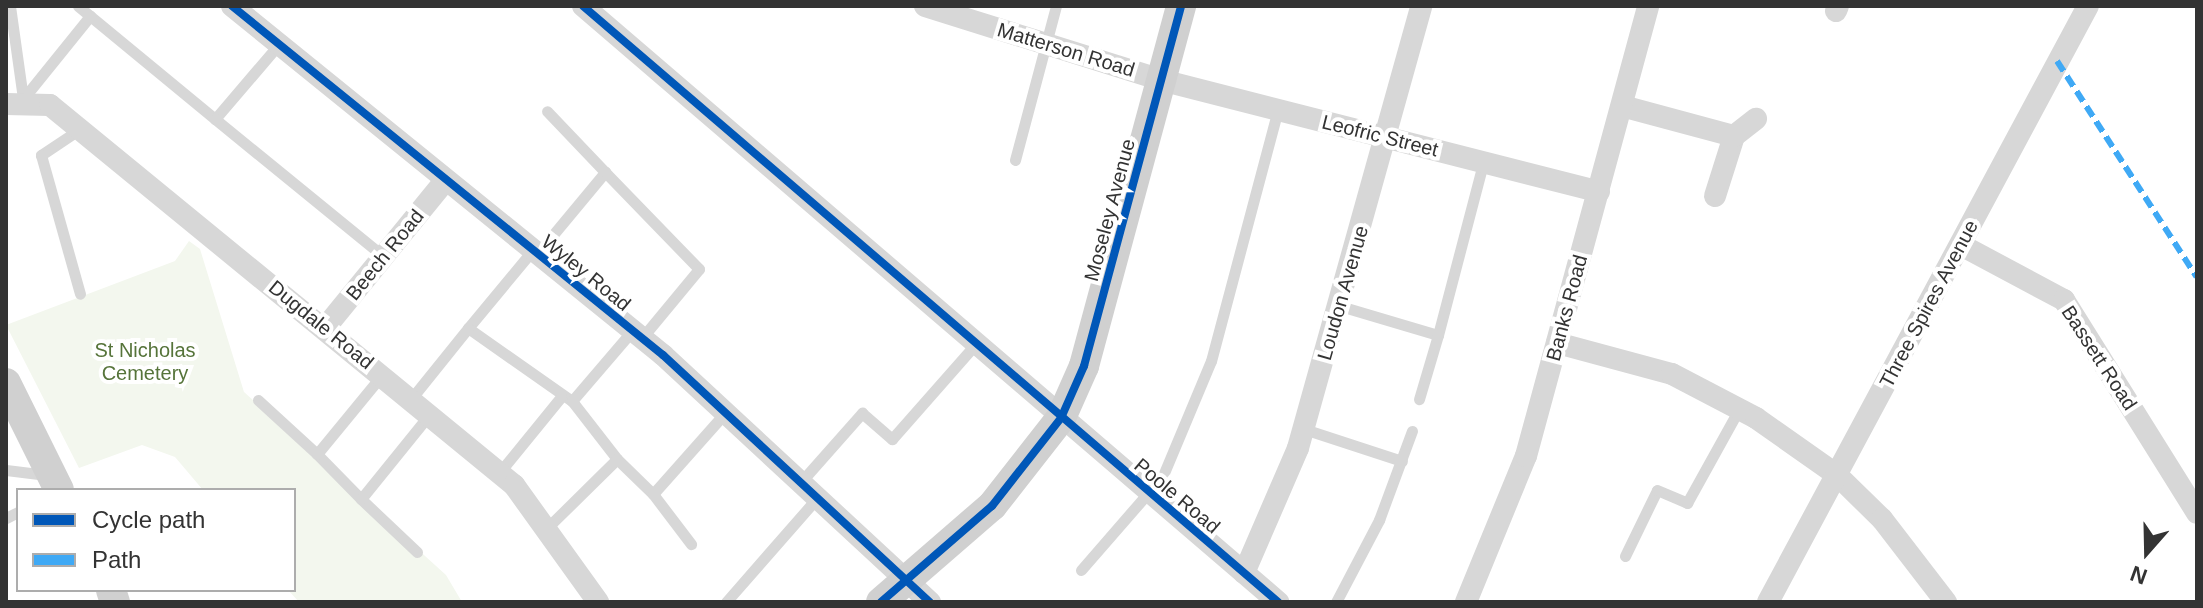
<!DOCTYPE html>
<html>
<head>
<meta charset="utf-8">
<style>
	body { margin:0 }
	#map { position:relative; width:2203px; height:608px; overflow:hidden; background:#fff; font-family:Arial,sans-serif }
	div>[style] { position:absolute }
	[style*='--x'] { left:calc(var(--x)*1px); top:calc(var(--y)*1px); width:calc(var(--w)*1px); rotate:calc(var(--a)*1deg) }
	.green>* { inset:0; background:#f3f7ee }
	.lane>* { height:11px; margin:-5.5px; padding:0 5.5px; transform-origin:5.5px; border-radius:5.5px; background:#d7d7d7 }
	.street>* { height:22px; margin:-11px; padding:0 11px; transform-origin:11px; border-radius:11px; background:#d7d7d7 }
	.secondary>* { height:30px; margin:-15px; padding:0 15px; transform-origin:15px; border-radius:15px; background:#d0d0d0 }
	.quiet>* { height:6px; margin-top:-3px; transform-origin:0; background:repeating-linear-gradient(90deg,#3fa9f5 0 12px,transparent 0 18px) }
	.cycleway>* { height:8px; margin:-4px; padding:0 4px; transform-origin:4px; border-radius:4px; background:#0057b8 }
	span { translate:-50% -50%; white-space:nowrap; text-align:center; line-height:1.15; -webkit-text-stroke:8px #fff; paint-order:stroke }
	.street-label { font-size:20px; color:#333 }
	.park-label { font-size:20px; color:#56743a }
	.frame { position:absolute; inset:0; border:8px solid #333; pointer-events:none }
	.legend { position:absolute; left:16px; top:488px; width:280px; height:104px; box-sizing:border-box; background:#fff; border:2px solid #adadad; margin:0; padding:10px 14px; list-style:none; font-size:24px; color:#333 }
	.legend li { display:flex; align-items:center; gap:16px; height:40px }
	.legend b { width:40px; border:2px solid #adadad }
	.north { position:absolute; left:2107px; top:512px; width:80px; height:80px; -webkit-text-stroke:6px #fff; paint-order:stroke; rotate:200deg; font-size:22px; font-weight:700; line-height:32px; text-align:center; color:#333 }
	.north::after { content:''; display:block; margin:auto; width:28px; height:36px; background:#333; clip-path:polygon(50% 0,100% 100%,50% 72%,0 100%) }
</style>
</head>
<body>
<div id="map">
	<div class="green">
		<div style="clip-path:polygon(189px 241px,200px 249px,244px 392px,446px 575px,462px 602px,299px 602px,288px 590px,294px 590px,294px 490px,203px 490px,175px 457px,142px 445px,79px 468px,6px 325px,175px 261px)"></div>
	</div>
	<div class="lane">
		<div style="--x:10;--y:6;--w:94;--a:82"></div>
		<div style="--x:78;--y:6;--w:178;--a:39.5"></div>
		<div style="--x:215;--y:119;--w:99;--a:-49.5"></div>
		<div style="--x:23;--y:99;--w:107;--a:-51.1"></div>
		<div style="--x:215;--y:119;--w:218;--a:39.2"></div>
		<div style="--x:80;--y:129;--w:47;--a:146.3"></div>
		<div style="--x:41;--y:155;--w:144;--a:74.3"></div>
		<div style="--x:1015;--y:160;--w:159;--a:-75.1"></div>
		<div style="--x:605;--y:172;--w:135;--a:45.9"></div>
		<div style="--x:699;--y:269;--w:89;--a:129.6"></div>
		<div style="--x:532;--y:251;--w:100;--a:129.7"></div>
		<div style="--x:468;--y:328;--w:127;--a:35.1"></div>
		<div style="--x:572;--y:401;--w:73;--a:52.2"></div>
		<div style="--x:617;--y:459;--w:95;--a:135.4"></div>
		<div style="--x:537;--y:254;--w:107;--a:-50.3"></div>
		<div style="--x:605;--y:172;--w:84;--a:-133.6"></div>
		<div style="--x:1340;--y:306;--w:102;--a:16.5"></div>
		<div style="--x:1438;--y:335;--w:67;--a:106.5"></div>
		<div style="--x:1438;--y:335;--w:178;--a:-75.3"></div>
		<div style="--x:411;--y:399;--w:91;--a:-51.2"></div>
		<div style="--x:258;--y:400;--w:80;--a:42.5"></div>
		<div style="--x:572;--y:401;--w:92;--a:-49.4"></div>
		<div style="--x:1304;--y:429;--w:103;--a:18.1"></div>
		<div style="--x:617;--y:459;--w:50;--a:44.2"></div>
		<div style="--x:653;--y:494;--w:108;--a:-48.4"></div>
		<div style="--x:6;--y:470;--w:41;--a:7"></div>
		<div style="--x:499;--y:473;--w:98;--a:-50.8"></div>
		<div style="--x:800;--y:483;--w:94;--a:-48.5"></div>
		<div style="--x:862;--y:413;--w:40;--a:41"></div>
		<div style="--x:892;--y:439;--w:125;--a:-48.6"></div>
		<div style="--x:653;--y:494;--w:63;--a:52.8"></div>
		<div style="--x:1154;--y:497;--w:147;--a:-67.3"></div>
		<div style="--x:1211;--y:361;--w:260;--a:-75.1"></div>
		<div style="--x:361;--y:499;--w:63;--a:-134.4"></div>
		<div style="--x:317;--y:454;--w:101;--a:-50.6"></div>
		<div style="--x:6;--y:518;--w:13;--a:-27"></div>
		<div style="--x:417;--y:552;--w:77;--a:-136.6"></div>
		<div style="--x:361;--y:499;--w:108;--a:-51"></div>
		<div style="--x:1625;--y:556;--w:73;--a:-64.1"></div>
		<div style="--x:1657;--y:490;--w:33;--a:23"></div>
		<div style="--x:1687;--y:503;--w:107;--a:-61"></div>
		<div style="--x:1081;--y:570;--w:102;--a:-49"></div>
		<div style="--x:726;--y:602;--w:138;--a:-48.8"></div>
		<div style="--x:1336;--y:602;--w:93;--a:-62.3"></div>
		<div style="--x:1379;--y:520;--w:95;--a:-69.7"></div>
	</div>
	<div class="street">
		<div style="--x:232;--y:6;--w:555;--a:39"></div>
		<div style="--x:663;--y:355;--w:364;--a:42.8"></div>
		<div style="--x:583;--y:6;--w:916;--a:40.61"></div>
		<div style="--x:925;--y:6;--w:247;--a:17.4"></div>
		<div style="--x:1161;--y:80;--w:452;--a:14.3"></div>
		<div style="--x:1836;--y:11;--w:5;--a:-68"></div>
		<div style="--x:6;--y:104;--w:44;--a:1.3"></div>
		<div style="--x:50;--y:105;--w:600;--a:39.32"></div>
		<div style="--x:514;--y:485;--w:144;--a:54.3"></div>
		<div style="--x:1622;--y:106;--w:116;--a:15"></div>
		<div style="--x:1715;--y:196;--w:63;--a:-72.4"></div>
		<div style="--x:1734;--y:136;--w:28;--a:-38"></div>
		<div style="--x:1961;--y:245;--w:117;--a:28.1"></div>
		<div style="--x:2064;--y:300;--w:251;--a:58"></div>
		<div style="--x:325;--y:328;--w:190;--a:-50.8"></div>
		<div style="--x:1557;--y:343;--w:119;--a:15.1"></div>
		<div style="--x:1672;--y:374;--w:95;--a:27.6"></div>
		<div style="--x:1756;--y:418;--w:99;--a:35.1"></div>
		<div style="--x:1837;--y:475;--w:63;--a:44.4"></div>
		<div style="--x:1882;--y:519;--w:105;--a:52.4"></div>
		<div style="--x:1244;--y:573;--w:136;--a:-66.6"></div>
		<div style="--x:1298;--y:448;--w:459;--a:-74.4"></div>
		<div style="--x:1466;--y:602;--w:158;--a:-67.7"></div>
		<div style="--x:1526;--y:456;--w:466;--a:-74.8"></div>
		<div style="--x:1768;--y:602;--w:676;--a:-61.77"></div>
	</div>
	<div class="secondary">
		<div style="--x:6;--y:383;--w:119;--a:63.6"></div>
		<div style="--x:111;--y:590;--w:13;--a:72"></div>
		<div style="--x:881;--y:602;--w:147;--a:-40.9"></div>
		<div style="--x:992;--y:506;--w:112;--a:-51.9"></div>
		<div style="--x:1061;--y:418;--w:57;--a:-66.1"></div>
		<div style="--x:1084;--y:366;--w:373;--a:-74.9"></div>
	</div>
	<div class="quiet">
		<div style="--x:2057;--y:61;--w:257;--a:57.1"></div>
	</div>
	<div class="cycleway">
		<div style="--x:232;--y:6;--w:555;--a:39"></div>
		<div style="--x:663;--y:355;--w:364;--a:42.8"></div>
		<div style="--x:583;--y:6;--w:916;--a:40.61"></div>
		<div style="--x:881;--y:602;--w:147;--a:-40.9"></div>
		<div style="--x:992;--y:506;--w:112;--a:-51.9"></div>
		<div style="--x:1061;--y:418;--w:57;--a:-66.1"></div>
		<div style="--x:1084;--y:366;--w:373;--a:-74.9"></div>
	</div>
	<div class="street-label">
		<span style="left:1066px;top:50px;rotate:17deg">Matterson Road</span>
		<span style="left:1380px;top:136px;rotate:14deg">Leofric Street</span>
		<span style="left:1110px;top:210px;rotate:-75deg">Moseley Avenue</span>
		<span style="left:385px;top:255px;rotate:-51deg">Beech Road</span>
		<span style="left:586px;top:273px;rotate:39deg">Wyley Road</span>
		<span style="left:1343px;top:293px;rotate:-74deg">Loudon Avenue</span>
		<span style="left:1929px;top:304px;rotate:-62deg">Three Spires Avenue</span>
		<span style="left:1567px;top:308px;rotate:-75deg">Banks Road</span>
		<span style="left:321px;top:325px;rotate:39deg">Dugdale Road</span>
		<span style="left:2099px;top:358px;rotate:57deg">Bassett Road</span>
		<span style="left:1177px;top:496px;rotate:40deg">Poole Road</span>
	</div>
	<div class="park-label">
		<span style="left:145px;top:362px">St Nicholas<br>Cemetery</span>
	</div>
	<div class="frame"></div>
	<ul class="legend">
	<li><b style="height:10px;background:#0057b8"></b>Cycle path</li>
	<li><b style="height:10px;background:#3fa9f5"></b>Path</li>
	</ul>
	<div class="north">N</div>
</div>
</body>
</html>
